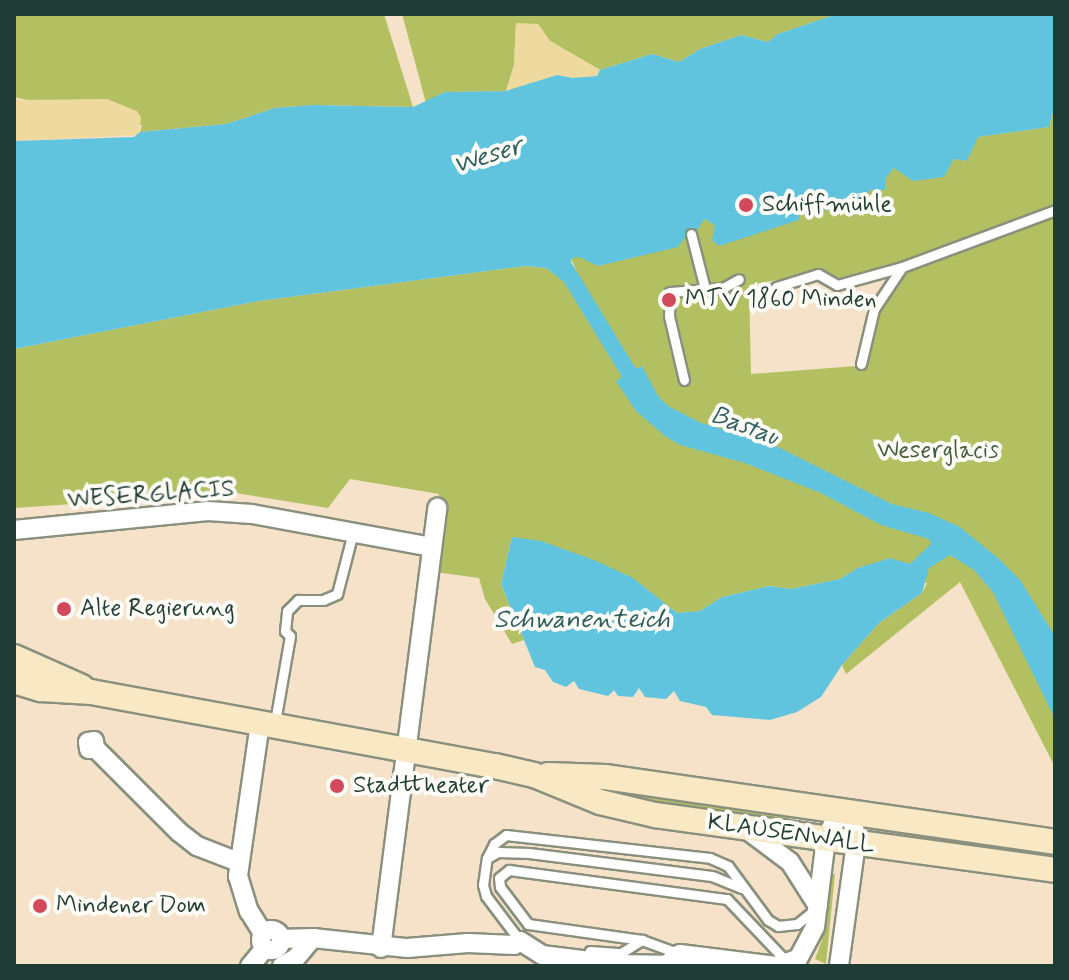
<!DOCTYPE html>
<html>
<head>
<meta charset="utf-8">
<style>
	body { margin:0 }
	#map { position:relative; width:1069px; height:980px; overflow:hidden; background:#f5e2c8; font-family:Mynerve,sans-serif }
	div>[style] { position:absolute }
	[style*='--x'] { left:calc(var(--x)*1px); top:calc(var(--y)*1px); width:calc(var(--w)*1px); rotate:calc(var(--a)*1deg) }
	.green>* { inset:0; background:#b3c062 }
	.sand>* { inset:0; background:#eeda9e }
	.water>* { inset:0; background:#61c4df }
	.roads { filter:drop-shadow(2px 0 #8a907e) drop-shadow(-2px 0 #8a907e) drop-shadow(0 2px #8a907e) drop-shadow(0 -2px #8a907e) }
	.lane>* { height:9px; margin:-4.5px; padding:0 4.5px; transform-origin:4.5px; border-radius:4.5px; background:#fff }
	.street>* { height:18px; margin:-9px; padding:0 9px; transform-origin:9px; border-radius:9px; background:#fff }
	.street>.ring { margin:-9px; padding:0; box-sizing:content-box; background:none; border:18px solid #fff; border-radius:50% }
	.secondary>* { height:24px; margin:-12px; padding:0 12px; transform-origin:12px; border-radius:12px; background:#f8e8c3 }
	.dots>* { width:22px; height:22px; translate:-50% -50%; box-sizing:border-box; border:4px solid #fdfcf7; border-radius:50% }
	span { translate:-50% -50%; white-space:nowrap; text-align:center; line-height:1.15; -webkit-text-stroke:8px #fdfcf7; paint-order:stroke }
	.poi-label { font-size:24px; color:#1f3d34 }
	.left { translate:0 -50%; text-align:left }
	.park-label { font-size:24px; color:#445e40 }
	.street-label { font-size:24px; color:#1f3d34 }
	.water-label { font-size:26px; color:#305f5f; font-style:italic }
	.frame { position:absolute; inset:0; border:16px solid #1f3d34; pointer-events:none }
</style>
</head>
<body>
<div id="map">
	<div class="green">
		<div style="clip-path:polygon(14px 14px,384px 14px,413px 107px,312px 105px,275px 108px,226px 124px,140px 132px,142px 125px,14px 97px)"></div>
		<div style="clip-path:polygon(402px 14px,837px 14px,778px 34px,768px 42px,741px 35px,700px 49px,679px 62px,652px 54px,600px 70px,550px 41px,538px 24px,516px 24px,514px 65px,506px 91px,445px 92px,426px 103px)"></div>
		<div style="clip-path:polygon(1055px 105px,1055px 204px,916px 262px,837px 285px,816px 273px,749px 285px,751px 374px,856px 366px,876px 310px,903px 270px,1055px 214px,1055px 767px,960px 582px,846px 674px,842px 665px,879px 623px,922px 593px,927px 583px,858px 568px,840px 579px,791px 589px,769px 586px,722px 597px,700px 611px,677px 613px,632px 578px,512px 537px,501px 584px,524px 640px,512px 644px,485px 599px,479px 578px,428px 571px,439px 494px,350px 479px,328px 508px,236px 493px,14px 508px,14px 349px,259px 301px,526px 266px,546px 268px,565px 282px,578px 275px,571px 258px,688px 235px,703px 218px,715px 225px,804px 193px,819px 194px,826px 211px,870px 190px,894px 168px,954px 159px,967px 161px,977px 137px,1049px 127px)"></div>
		<div style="clip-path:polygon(592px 784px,791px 814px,789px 824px,654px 805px,590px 791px)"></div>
		<div style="clip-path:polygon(830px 874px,835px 874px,826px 964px,815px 959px,822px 940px)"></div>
	</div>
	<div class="sand">
		<div style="clip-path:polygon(516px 23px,538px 24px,550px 41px,600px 70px,597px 76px,573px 78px,557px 75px,507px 91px,514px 65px)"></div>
		<div style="clip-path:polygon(14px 97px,19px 100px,107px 99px,137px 111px,141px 117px,139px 135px,14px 141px)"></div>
	</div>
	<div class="water">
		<div style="clip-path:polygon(837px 14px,1055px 14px,1055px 105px,1049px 127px,978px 137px,967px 161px,954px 159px,944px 177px,913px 181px,894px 168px,885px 179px,885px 190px,870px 190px,863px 202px,825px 211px,819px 194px,804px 193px,799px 220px,719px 246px,712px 240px,715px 225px,704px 219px,696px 233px,687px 235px,678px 247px,598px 266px,579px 257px,572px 258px,571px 262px,636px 369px,642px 366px,658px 396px,668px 406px,701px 423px,766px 441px,892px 504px,929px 513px,960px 527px,999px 559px,1020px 580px,1055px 636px,1055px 719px,993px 592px,974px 570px,950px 555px,929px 568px,922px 593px,879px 623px,842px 665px,821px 697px,797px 712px,770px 720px,712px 715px,706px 707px,680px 701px,674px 691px,666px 699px,645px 697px,639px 688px,633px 697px,618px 696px,614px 690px,608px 696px,579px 689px,574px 681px,566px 687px,553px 682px,545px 670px,535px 667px,501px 584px,512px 537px,541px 541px,594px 560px,633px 578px,677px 613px,700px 611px,722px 597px,769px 586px,791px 589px,840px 579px,858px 568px,890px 558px,910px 564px,931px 544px,929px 539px,881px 525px,821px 493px,745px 463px,680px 445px,665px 436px,636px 411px,616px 381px,622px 377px,564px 282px,546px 268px,526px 266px,259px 301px,14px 349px,14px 141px,134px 137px,140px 132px,226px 124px,275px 108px,312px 105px,413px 107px,445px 92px,506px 91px,557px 75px,573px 78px,597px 76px,600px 70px,652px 54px,679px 62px,700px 49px,741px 35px,768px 42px,778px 34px)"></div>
	</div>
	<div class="roads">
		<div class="lane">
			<div style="--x:691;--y:234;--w:57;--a:75.7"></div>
			<div style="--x:776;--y:287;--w:44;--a:-17.2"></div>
			<div style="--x:818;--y:274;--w:22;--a:30"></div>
			<div style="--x:837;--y:285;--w:67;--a:-15.5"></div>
			<div style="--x:902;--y:267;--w:163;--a:-20.4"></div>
			<div style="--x:861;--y:364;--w:57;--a:-76.7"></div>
			<div style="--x:874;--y:309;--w:50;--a:-56.3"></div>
			<div style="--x:684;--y:380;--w:66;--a:-103.2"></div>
			<div style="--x:669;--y:316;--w:24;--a:-88"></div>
			<div style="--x:670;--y:292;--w:53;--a:-4.3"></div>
			<div style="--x:723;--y:288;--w:18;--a:-29"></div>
			<div style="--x:275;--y:722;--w:87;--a:-80.1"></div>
			<div style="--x:290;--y:636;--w:7;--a:-135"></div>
			<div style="--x:285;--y:631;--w:20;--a:-84"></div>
			<div style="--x:287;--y:611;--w:16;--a:-45"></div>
			<div style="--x:298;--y:600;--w:25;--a:0"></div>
			<div style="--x:323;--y:600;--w:15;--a:-23"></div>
			<div style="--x:337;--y:594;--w:64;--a:-75.5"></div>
			<div style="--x:487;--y:858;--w:13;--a:-29"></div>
			<div style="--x:498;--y:852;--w:31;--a:2"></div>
			<div style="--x:529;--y:853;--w:184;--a:7.2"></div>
			<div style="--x:712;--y:876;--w:32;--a:22"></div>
			<div style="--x:520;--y:941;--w:56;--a:-127.1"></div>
			<div style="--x:486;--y:896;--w:11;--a:-105"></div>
			<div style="--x:483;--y:885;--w:27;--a:-82"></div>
			<div style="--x:487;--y:858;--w:16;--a:-63"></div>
			<div style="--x:494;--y:844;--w:15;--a:-37"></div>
			<div style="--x:506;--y:835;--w:205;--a:6.4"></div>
			<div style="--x:710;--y:858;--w:20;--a:24"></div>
			<div style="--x:728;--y:866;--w:67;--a:53.5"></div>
			<div style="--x:768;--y:920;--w:12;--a:31"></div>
			<div style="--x:778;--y:926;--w:19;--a:-6"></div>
			<div style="--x:797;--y:924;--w:22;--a:-39"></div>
			<div style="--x:680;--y:954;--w:40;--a:-159.8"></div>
			<div style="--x:642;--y:940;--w:115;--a:-172"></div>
			<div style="--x:528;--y:924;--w:46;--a:-127.1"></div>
			<div style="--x:500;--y:887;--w:9;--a:-96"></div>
			<div style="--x:499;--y:878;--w:13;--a:-39"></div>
			<div style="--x:509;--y:870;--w:220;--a:7.6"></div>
			<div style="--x:727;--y:899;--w:87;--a:46.4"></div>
			<div style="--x:585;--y:961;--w:11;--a:-63"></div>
			<div style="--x:590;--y:951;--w:31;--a:4"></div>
			<div style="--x:621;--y:953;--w:25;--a:-32"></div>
		</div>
		<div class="street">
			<div style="--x:14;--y:530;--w:195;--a:-5.6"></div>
			<div style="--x:208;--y:511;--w:44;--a:3.9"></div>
			<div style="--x:252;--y:514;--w:182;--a:10.4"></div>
			<div style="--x:260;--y:723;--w:155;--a:98.2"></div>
			<div style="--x:238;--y:876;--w:37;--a:73"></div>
			<div style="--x:249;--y:911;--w:26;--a:58"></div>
			<div style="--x:95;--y:748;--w:6;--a:171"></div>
			<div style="--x:89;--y:749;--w:7;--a:-98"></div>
			<div style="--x:88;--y:742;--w:6;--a:-9"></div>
			<div style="--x:94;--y:741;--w:7;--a:82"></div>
			<div style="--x:95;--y:748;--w:119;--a:45"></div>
			<div style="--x:179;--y:832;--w:23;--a:38"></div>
			<div style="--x:197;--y:846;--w:44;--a:21.3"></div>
			<div style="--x:746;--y:829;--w:55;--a:36.9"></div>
			<div style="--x:790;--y:862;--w:52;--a:57.5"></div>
			<div class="ring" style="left:261px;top:930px;width:2px;height:2px"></div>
			<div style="--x:281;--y:939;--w:32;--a:-2"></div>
			<div style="--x:313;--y:938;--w:95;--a:6.1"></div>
			<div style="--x:407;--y:948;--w:61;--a:-4.7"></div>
			<div style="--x:468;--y:943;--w:46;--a:2.5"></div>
			<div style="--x:514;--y:945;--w:7;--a:-34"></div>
			<div style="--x:520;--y:941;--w:26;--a:32"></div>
			<div style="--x:542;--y:955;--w:73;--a:7.1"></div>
			<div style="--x:614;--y:964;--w:64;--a:0.9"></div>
			<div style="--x:381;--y:948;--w:444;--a:-82.7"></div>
			<div style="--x:667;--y:964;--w:16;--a:-38"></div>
			<div style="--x:680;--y:954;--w:97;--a:7.1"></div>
			<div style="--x:776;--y:966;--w:23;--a:-18"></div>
			<div style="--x:798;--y:959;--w:36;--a:-62"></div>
			<div style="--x:815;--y:927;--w:89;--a:-82.9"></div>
			<div style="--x:826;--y:839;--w:17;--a:-65"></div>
			<div style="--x:833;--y:824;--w:18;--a:-45"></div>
			<div style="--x:846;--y:811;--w:18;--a:63"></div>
			<div style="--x:854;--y:827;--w:16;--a:83"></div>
			<div style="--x:856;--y:843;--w:124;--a:97.9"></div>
			<div style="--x:250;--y:966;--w:23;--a:-50"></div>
			<div style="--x:282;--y:966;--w:16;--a:-30"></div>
			<div style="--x:296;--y:958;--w:26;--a:-50"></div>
		</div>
		<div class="secondary">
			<div style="--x:14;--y:657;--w:74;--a:23.8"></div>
			<div style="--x:14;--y:681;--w:28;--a:17"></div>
			<div style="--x:41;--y:689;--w:50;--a:3.4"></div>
			<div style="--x:91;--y:692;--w:411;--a:10.4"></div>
			<div style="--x:495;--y:766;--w:40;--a:13"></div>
			<div style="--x:534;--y:775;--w:71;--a:22.2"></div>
			<div style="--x:600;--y:802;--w:57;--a:13.3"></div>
			<div style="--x:655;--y:815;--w:404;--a:7.8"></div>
			<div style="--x:548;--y:775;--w:57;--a:2"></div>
			<div style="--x:605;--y:777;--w:455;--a:8.2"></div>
		</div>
	</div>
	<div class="dots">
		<div style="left:746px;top:205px;background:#d1495b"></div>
		<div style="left:669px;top:300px;background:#d1495b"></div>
		<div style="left:64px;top:609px;background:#d1495b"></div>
		<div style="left:337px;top:786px;background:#d1495b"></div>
		<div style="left:40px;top:906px;background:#d1495b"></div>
	</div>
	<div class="poi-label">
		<span class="left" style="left:762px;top:205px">Schiffmühle</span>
		<span class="left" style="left:685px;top:300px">MTV 1860 Minden</span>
		<span class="left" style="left:80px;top:609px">Alte Regierung</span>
		<span class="left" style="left:353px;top:786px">Stadttheater</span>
		<span class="left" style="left:56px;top:906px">Mindener Dom</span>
	</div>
	<div class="park-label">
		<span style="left:938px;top:451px">Weserglacis</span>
	</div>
	<div class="street-label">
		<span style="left:151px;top:495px;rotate:-4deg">WESERGLACIS</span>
		<span style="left:791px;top:834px;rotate:8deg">KLAUSENWALL</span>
	</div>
	<div class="water-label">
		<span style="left:488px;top:157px;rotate:-17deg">Weser</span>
		<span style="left:744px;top:427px;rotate:20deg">Bastau</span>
		<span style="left:582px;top:621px">Schwanenteich</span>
	</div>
	<div class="frame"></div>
</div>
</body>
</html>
